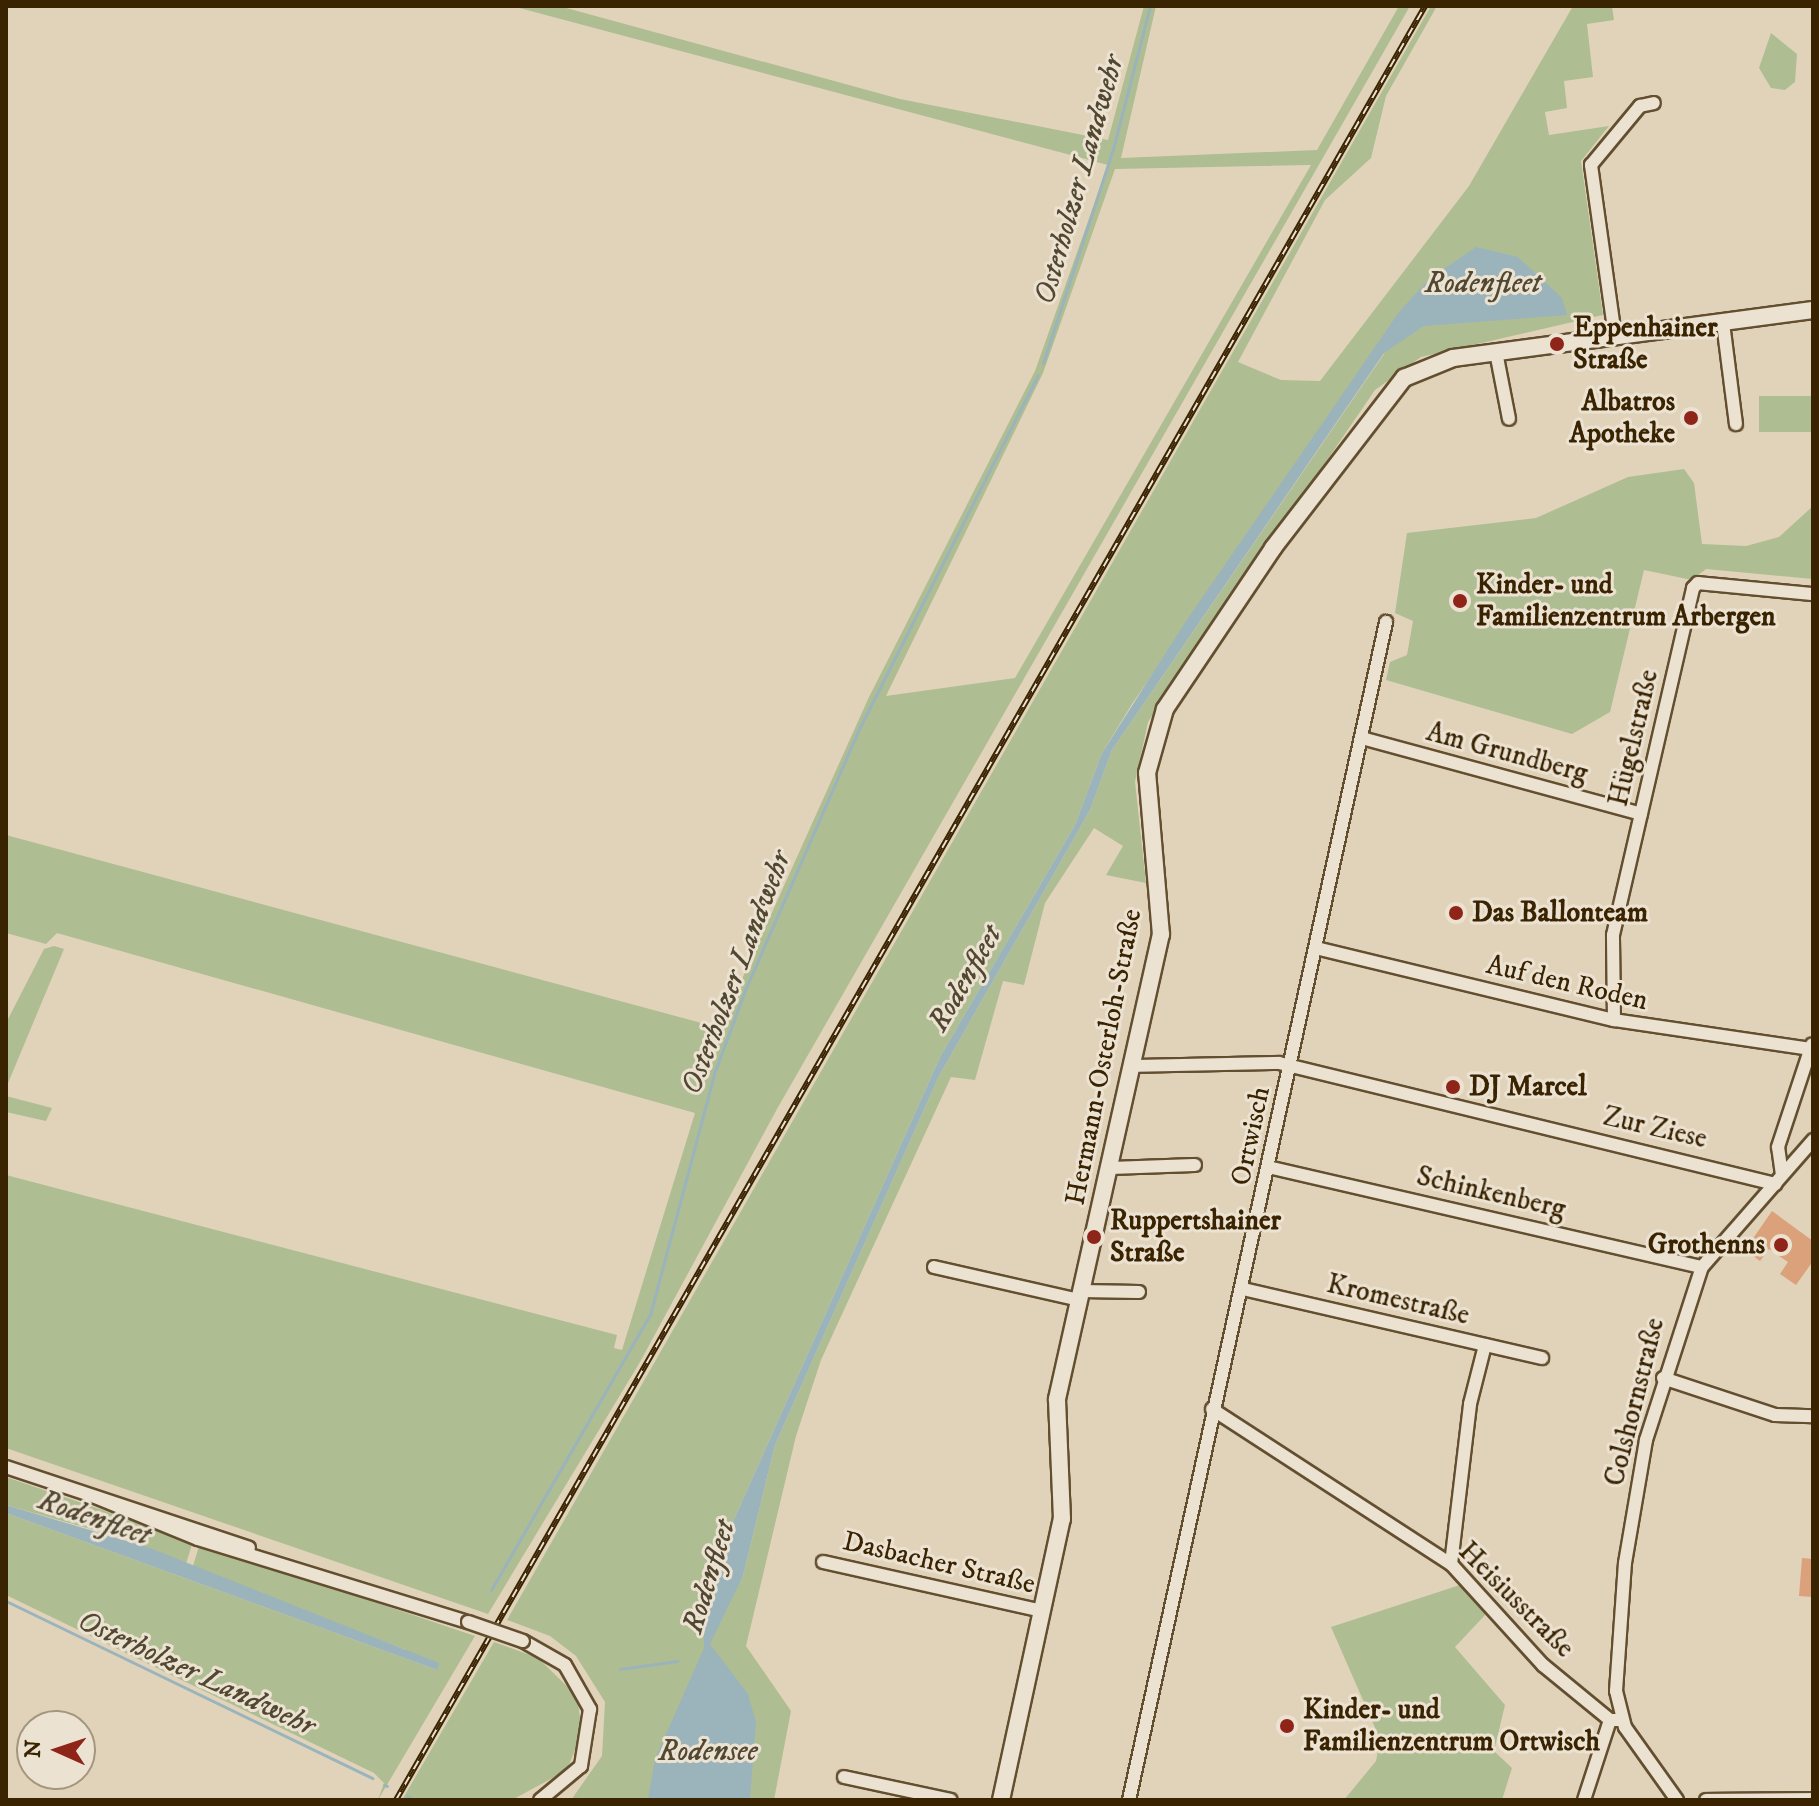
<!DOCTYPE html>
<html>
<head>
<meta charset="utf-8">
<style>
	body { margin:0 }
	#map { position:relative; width:1819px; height:1806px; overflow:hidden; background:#e1d3ba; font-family:"IM FELL DW Pica",serif }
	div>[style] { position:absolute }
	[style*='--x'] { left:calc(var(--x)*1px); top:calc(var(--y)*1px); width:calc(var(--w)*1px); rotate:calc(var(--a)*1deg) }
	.green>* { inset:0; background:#afbd92; transform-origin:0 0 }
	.water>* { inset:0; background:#9bb4bc }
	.stream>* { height:3px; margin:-1.5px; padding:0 1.5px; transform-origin:1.5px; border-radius:1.5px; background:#9bb4bc }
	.building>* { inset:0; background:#daa17a }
	.roads { filter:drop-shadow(2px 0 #634f2f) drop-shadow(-2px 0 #634f2f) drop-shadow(0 2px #634f2f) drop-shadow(0 -2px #634f2f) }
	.minor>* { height:12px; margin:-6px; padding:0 6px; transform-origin:6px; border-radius:6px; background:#ece2d2 }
	.tertiary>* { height:16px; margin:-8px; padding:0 8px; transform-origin:8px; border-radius:8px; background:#ece2d2 }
	.rail>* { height:6px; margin-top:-3px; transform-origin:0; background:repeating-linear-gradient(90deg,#ece2d2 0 9px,#392301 0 18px); box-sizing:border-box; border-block:2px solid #392301 }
	.bridges { filter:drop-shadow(2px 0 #634f2f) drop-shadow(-2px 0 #634f2f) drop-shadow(0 2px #634f2f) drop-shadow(0 -2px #634f2f) }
	.minor-bridge>* { height:12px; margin:-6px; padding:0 6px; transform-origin:6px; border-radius:6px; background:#ece2d2 }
	.dots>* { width:22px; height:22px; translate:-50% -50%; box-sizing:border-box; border:4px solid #ece2d2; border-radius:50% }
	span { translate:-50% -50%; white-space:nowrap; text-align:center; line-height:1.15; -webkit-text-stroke:6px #ece2d2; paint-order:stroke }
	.poi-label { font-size:28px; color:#392301; font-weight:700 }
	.left { translate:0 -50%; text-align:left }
	.right { translate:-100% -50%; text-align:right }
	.street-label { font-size:28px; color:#392301 }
	.water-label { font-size:30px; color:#524730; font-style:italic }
	.frame { position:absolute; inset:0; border:8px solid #392301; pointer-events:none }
	.north { position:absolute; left:16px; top:1710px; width:80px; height:80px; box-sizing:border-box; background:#ece2d2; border:2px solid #a4967e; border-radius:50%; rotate:273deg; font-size:22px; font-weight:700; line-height:32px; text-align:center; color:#392301 }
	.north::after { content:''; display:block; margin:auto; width:28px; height:36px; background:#8f2418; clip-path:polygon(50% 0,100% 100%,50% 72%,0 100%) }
</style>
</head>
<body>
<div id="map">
	<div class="green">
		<div style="clip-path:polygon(evenodd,512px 6px,559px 6px,900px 99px,1108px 140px,1144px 6px,1156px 6px,1121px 158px,1317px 150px,1399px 6px,1410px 6px,777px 1109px,640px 1362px,488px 1614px,6px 1448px,6px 1175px,617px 1335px,614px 1348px,622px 1350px,695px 1113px,57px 933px,46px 944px,6px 933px,6px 835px,720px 1028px,869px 697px,1035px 371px,1108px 165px,512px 6px,1311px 165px,1015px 678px,886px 696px,1043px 373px,1115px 169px,1311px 165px)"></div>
		<div style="clip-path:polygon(evenodd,1431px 6px,1437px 6px,1386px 96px,1371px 158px,1325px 200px,1238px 362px,1281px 380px,1320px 381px,1469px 186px,1573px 6px,1612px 6px,1614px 20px,1587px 24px,1593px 77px,1564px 81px,1567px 108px,1545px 112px,1549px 135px,1609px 126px,1581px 161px,1603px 315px,1421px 357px,1375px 390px,1148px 722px,1135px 782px,1146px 883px,1106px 875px,1123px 846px,1094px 828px,1045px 903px,1024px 985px,1003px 981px,975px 1080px,951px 1077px,821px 1360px,796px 1436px,746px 1646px,791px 1711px,774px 1800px,571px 1800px,602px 1756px,605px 1702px,576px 1656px,550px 1636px,507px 1620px,1431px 6px,1377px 348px,1384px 354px,1112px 750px,1090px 810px,938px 1078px,775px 1445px,743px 1576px,711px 1634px,703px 1610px,727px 1559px,732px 1524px,940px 1057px,1075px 825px,1102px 753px,1132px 704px,1377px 348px)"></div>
		<div style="clip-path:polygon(1771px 33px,1797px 54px,1795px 82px,1785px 90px,1771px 88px,1759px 68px)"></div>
		<div style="left:1813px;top:396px;width:36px;height:54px;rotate:90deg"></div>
		<div style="clip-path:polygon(1684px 469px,1694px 483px,1702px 544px,1746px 546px,1779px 537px,1813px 506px,1813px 579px,1706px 569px,1692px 580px,1644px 570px,1610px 712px,1572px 734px,1386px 680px,1390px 662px,1407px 655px,1413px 621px,1395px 613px,1407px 533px,1536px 518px,1628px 477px)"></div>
		<div style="clip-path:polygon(54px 946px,64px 949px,6px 1088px,6px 1023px,44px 949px)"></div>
		<div style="clip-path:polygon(6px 1096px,52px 1108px,46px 1121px,6px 1112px)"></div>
		<div style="clip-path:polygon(6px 1477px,193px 1541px,185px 1567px,126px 1539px,6px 1505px)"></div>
		<div style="clip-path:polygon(6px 1513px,437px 1670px,404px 1649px,192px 1569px,200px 1543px,475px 1636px,378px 1800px,384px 1783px,374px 1773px,6px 1595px)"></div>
		<div style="clip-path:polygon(1460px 1585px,1486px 1614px,1455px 1647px,1505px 1705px,1494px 1751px,1512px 1768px,1502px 1800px,1344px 1800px,1376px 1761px,1380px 1739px,1331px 1627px)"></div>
		<div style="clip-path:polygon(494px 1642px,538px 1658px,577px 1696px,582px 1732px,567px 1770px,512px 1800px,402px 1800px)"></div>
	</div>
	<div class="water">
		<div style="clip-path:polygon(1476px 247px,1518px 257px,1562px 298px,1567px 315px,1424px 326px,1384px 353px,1112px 750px,1090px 810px,938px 1078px,775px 1445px,743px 1576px,710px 1644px,748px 1694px,756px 1722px,750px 1800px,648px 1800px,655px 1759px,704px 1648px,703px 1610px,727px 1559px,732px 1524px,940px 1057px,1075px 825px,1102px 753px,1186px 621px,1399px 312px,1429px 279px)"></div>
		<div style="clip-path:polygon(6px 1505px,150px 1548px,439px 1663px,437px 1670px,6px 1513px)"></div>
	</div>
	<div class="stream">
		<div style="--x:1043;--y:363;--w:225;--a:-71.9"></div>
		<div style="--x:1113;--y:149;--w:148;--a:-75.5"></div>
		<div style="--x:491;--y:1590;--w:318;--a:-60"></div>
		<div style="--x:650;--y:1315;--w:249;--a:-75.1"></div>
		<div style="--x:714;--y:1074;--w:90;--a:-69.7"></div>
		<div style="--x:745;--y:990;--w:287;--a:-66.4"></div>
		<div style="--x:860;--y:727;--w:394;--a:-63.2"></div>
		<div style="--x:6;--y:1601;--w:407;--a:25.8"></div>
		<div style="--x:620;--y:1669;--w:58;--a:-8"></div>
		<div style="--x:384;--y:1785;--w:3;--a:18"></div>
		<div style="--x:407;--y:1796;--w:10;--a:24"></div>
	</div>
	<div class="building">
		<div style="clip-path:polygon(1772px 1211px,1813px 1241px,1813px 1261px,1796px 1285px,1780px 1274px,1788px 1262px,1769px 1249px,1760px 1261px,1745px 1250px)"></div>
		<div style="clip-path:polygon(1802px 1558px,1813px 1559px,1813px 1597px,1799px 1596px)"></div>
	</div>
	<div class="roads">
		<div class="minor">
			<div style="--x:1723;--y:323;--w:102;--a:82.7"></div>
			<div style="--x:1615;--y:336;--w:173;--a:-98"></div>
			<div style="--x:1591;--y:165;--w:77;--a:-50.3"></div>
			<div style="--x:1640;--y:106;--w:14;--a:-12"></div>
			<div style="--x:1496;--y:352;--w:68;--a:79"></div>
			<div style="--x:1362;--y:738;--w:289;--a:15.2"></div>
			<div style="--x:1316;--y:948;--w:307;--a:13.6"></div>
			<div style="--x:1614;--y:1020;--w:198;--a:8.4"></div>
			<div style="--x:1614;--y:1020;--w:85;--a:-90.7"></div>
			<div style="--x:1613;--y:935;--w:356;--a:-77"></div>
			<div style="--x:1693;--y:588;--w:7;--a:-45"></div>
			<div style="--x:1698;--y:583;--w:116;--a:5.5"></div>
			<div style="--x:1131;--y:1066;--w:148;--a:-1.2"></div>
			<div style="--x:1279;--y:1063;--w:511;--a:13.71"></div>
			<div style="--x:1268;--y:1167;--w:445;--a:13"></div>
			<div style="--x:1110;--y:1168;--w:85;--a:-2"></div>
			<div style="--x:1782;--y:1175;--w:28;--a:-98"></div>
			<div style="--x:1778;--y:1147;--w:108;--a:-71.7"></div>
			<div style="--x:934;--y:1267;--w:149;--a:12.8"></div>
			<div style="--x:1243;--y:1289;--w:307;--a:13"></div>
			<div style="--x:1082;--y:1291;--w:57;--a:1"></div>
			<div style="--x:1663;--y:1378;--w:118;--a:18.3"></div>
			<div style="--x:1775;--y:1415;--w:38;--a:2"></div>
			<div style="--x:1212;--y:1409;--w:285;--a:33"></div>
			<div style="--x:1451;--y:1564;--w:137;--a:47.7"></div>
			<div style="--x:1543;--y:1665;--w:87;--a:39.4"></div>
			<div style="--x:1610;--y:1720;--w:11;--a:0"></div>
			<div style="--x:6;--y:1467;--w:256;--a:18.4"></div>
			<div style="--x:95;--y:1497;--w:111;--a:22.2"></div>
			<div style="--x:198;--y:1539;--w:282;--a:17.1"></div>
			<div style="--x:823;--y:1562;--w:225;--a:12.6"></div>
			<div style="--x:1451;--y:1564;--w:161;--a:-83.2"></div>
			<div style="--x:1470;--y:1404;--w:61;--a:-75.7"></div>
			<div style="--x:523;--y:1641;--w:48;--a:29.7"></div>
			<div style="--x:565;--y:1665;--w:51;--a:60.4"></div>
			<div style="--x:590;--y:1709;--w:58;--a:99"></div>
			<div style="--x:581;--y:1766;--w:53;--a:140.3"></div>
			<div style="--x:844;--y:1777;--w:109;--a:12.1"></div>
			<div style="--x:1129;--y:1800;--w:1206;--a:-77.69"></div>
			<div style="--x:1584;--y:1800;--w:84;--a:-72"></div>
			<div style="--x:1677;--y:1800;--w:90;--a:-125.5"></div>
			<div style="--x:1625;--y:1727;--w:37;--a:-104"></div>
			<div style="--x:1616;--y:1691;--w:128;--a:-86"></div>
			<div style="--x:1625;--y:1563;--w:125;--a:-80.3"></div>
			<div style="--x:1646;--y:1440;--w:182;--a:-72.1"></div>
			<div style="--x:1702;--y:1267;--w:169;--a:-48.8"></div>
			<div style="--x:1706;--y:1800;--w:107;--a:-0.5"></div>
		</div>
		<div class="tertiary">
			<div style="--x:1001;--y:1800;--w:288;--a:-77.8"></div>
			<div style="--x:1062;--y:1519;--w:120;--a:-92.4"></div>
			<div style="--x:1057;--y:1399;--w:476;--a:-77.4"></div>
			<div style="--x:1161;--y:935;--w:163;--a:-94.9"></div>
			<div style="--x:1147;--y:773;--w:66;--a:-74.3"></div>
			<div style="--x:1165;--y:709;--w:194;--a:-56.1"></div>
			<div style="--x:1273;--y:548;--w:215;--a:-52.4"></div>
			<div style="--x:1404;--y:378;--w:53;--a:-22.2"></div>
			<div style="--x:1453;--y:358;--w:363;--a:-7.6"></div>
		</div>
	</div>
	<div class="rail">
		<div style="--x:396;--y:1800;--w:2068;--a:-60.16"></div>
	</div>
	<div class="bridges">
		<div class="minor-bridge">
			<div style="--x:468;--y:1622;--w:58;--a:19.1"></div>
		</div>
	</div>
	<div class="dots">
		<div style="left:1557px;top:344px;background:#8f2418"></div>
		<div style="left:1691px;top:418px;background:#8f2418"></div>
		<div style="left:1460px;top:601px;background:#8f2418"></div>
		<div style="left:1456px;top:913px;background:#8f2418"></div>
		<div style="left:1453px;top:1087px;background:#8f2418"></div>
		<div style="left:1094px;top:1237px;background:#8f2418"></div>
		<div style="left:1781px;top:1245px;background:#8f2418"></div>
		<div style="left:1287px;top:1726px;background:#8f2418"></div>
	</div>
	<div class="poi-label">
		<span class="left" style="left:1573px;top:344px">Eppenhainer<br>Straße</span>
		<span class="right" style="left:1675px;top:418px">Albatros<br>Apotheke</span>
		<span class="left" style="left:1476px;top:601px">Kinder- und<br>Familienzentrum Arbergen</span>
		<span class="left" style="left:1472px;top:913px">Das Ballonteam</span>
		<span class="left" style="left:1469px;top:1087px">DJ Marcel</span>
		<span class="left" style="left:1110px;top:1237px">Ruppertshainer<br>Straße</span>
		<span class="right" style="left:1765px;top:1245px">Grothenns</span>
		<span class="left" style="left:1303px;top:1726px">Kinder- und<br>Familienzentrum Ortwisch</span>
	</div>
	<div class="street-label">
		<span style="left:1634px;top:738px;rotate:-77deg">Hügelstraße</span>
		<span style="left:1507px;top:753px;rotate:15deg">Am Grundberg</span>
		<span style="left:1567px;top:983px;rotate:13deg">Auf den Roden</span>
		<span style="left:1104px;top:1057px;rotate:-79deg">Hermann-Osterloh-Straße</span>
		<span style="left:1655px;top:1128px;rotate:13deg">Zur Ziese</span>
		<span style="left:1251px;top:1136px;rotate:-78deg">Ortwisch</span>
		<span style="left:1491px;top:1193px;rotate:13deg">Schinkenberg</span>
		<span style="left:1398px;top:1300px;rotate:13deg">Kromestraße</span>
		<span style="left:1635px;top:1402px;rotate:-76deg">Colshornstraße</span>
		<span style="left:939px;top:1563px;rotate:13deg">Dasbacher Straße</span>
		<span style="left:1516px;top:1600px;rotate:45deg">Heisiusstraße</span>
	</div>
	<div class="water-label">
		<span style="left:1080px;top:180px;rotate:-74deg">Osterholzer Landwehr</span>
		<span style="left:1483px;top:284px">Rodenfleet</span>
		<span style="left:737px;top:973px;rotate:-69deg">Osterholzer Landwehr</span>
		<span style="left:966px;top:979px;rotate:-60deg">Rodenfleet</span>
		<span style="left:94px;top:1519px;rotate:19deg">Rodenfleet</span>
		<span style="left:710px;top:1577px;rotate:-73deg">Rodenfleet</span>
		<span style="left:196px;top:1674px;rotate:25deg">Osterholzer Landwehr</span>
		<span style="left:708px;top:1752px">Rodensee</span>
	</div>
	<div class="frame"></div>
	<div class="north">N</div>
</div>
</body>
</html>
